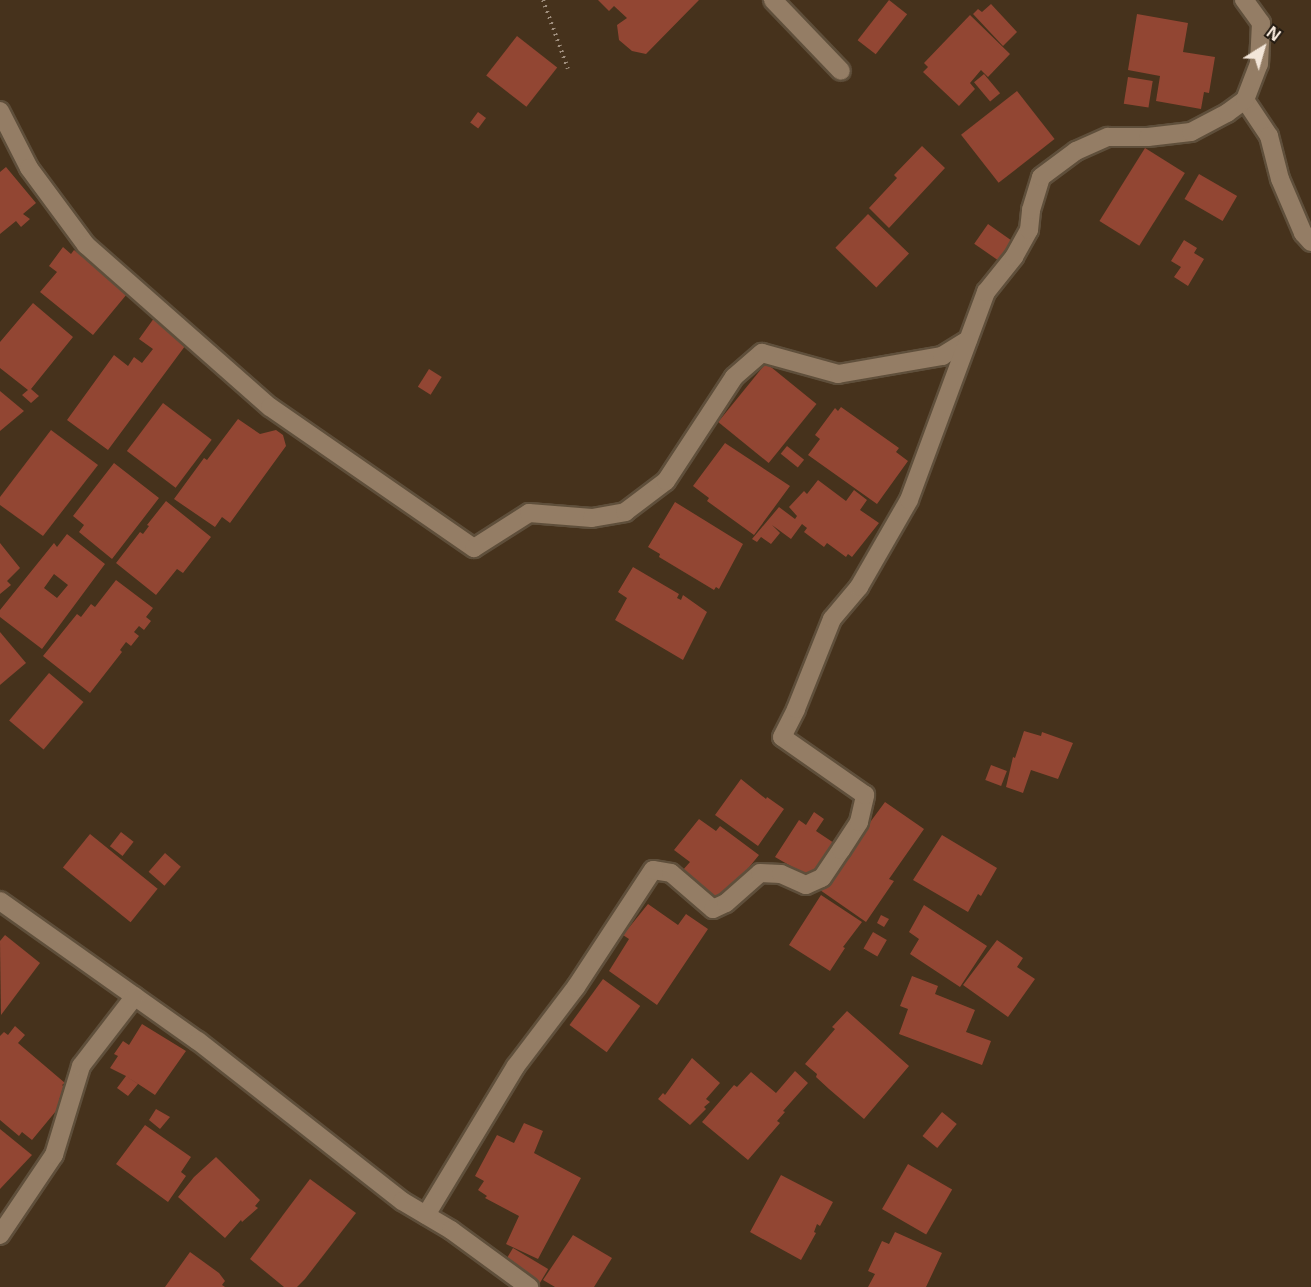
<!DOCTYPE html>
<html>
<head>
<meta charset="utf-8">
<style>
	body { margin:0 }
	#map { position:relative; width:1311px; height:1287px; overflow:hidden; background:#46321c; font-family:"Noto Sans",sans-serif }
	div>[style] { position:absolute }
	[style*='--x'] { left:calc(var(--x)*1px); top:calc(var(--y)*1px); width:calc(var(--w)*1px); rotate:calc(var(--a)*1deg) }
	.building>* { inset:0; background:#924633; transform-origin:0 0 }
	.path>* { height:4px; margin-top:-2px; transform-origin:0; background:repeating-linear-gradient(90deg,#9f8e7d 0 1.5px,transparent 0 6px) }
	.roads { filter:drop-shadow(2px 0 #5f4f3b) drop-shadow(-2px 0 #5f4f3b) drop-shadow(0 2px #5f4f3b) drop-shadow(0 -2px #5f4f3b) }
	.minor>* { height:18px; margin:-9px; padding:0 9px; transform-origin:9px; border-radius:9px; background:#947d65 }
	span { translate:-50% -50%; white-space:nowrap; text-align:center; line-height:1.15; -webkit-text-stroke:5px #251c12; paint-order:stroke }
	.north { position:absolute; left:1233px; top:18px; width:60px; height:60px; -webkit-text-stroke:4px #251c12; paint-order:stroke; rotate:37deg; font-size:16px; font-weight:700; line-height:24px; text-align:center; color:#f3e6d9 }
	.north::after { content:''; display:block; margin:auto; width:21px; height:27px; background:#f3e6d9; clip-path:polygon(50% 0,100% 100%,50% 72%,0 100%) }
</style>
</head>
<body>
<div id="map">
	<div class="building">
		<div style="clip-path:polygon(598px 0,699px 0,646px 54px,632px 51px,619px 40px,617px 25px,627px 18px,614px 6px,609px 11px)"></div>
		<div style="left:889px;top:0;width:23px;height:51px;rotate:38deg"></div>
		<div style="clip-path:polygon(991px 4px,1017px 32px,1003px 46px,973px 14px,978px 9px,982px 12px)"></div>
		<div style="clip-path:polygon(1137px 14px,1188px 23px,1183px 52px,1215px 57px,1209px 93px,1204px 92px,1201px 109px,1156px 101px,1160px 76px,1128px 70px)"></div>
		<div style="clip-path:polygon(970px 15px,1010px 54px,988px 77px,981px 70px,970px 83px,975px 89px,959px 106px,923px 72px,928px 67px,924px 63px)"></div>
		<div style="left:517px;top:36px;width:51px;height:50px;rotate:38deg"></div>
		<div style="left:984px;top:74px;width:25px;height:13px;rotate:50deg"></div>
		<div style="left:1128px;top:77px;width:25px;height:27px;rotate:9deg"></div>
		<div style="left:1017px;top:91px;width:61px;height:71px;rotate:52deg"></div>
		<div style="left:478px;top:112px;width:10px;height:13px;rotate:37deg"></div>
		<div style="clip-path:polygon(922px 146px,945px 168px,889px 228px,869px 208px,897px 178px,894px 175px)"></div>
		<div style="left:1145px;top:148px;width:47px;height:86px;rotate:32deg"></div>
		<div style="clip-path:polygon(6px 167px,36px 203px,23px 214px,30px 219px,21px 227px,16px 221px,0 234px,0 172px)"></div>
		<div style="left:1199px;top:174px;width:44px;height:29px;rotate:30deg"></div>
		<div style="left:868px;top:214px;width:57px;height:47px;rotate:44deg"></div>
		<div style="left:988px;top:224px;width:33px;height:24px;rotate:35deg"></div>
		<div style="clip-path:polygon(1184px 240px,1197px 248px,1194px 253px,1204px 259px,1188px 286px,1174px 277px,1181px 267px,1171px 261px)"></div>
		<div style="clip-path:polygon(63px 247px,71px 254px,74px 250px,89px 262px,90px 260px,127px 294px,93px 335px,40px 292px,57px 272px,49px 266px)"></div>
		<div style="clip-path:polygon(33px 303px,73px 337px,31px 389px,39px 396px,31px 403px,22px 395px,28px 390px,0 368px,0 342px)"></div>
		<div style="clip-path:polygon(157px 314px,191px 338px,108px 450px,67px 420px,114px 355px,128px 366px,134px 357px,142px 363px,153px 349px,139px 339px)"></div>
		<div style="left:766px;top:363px;width:65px;height:76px;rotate:39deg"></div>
		<div style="left:429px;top:369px;width:15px;height:21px;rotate:32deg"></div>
		<div style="clip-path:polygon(0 391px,24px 411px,0 431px)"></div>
		<div style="left:163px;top:403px;width:61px;height:60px;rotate:37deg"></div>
		<div style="clip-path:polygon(841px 407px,899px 448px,896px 452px,908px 461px,877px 504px,808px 455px,820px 439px,815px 435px,835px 408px,838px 411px)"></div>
		<div style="clip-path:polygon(238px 419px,260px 434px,276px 430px,283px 435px,286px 446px,230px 523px,222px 517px,215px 527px,174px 499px,204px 458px,207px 460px)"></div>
		<div style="clip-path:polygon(51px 430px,98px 465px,43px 536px,0 505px,0 497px)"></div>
		<div style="clip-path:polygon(725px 443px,790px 486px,754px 535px,707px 501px,709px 498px,693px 486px)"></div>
		<div style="left:787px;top:446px;width:22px;height:10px;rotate:39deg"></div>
		<div style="clip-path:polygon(114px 463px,159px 498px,112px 559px,79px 532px,84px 525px,73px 516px)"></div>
		<div style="clip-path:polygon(818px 480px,846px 501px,854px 490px,867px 500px,860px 510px,879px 523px,852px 557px,848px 554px,846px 557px,827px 543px,824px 547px,804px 532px,807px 528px,802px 524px,791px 539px,772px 525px,780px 533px,771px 544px,761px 537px,757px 542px,752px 539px,779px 507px,795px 519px,797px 516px,789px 507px,804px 491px,807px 494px)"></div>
		<div style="clip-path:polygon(166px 501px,211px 537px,183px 573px,177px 569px,156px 595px,116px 563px,140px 532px,143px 534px,149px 526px,147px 525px)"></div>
		<div style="clip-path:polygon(675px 502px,743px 544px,719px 589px,716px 587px,714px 590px,659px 557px,660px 554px,648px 547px)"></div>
		<div style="clip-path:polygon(evenodd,67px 534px,105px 564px,42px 649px,0 617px,0 610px,54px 543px,57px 547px,67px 534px,54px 574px,68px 585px,57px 598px,44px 588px,54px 574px)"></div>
		<div style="clip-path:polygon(0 543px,20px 568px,7px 581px,11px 585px,0 594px)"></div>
		<div style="clip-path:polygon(633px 567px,679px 594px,677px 598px,681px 600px,683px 595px,707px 612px,683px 660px,615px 620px,627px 598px,618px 592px)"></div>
		<div style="clip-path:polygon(116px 580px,153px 608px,146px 617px,151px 621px,144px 630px,139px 626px,134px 632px,139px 636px,131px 646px,126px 642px,120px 650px,122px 652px,90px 693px,43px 656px,77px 614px,81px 617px,91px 604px,95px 607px)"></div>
		<div style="clip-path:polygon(0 632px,26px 663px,0 685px)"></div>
		<div style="left:49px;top:673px;width:45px;height:62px;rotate:40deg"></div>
		<div style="clip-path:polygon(1024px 731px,1041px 736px,1042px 732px,1073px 743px,1058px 779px,1031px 770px,1023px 793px,1006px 787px,1013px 757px,1015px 758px)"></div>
		<div style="left:991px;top:765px;width:17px;height:16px;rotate:21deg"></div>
		<div style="clip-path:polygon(741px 779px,766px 799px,767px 797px,784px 809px,758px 846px,715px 815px)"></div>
		<div style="clip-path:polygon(885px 802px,924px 829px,889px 879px,894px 881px,866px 922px,820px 890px)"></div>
		<div style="clip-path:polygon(814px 812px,824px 819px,816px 831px,837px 845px,815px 880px,775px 857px,799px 820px,806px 825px)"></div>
		<div style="clip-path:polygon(699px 819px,716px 831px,720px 826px,759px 855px,721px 902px,682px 871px,690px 862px,674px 850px)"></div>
		<div style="left:121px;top:832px;width:16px;height:18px;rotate:38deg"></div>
		<div style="left:90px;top:834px;width:87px;height:43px;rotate:39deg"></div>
		<div style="clip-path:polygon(942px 835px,997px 868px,981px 896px,978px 894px,968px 912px,913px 880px)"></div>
		<div style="left:165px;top:853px;width:21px;height:25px;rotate:41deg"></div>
		<div style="clip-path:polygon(821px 895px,862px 922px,843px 947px,845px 948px,830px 971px,789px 945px)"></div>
		<div style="clip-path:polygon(648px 904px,678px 925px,686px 914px,708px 929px,657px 1005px,609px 971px,629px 939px,623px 935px)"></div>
		<div style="clip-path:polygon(924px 905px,987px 946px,960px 987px,910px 954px,919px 939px,909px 932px)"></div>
		<div style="clip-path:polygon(881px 915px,889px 919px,884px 927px,877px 923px)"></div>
		<div style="left:873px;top:932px;width:16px;height:19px;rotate:30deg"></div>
		<div style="clip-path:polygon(5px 935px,40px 963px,1px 1015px,0 941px)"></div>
		<div style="clip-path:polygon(997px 940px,1023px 958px,1017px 967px,1035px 979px,1008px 1017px,963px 985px)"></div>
		<div style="clip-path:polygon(912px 976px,938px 986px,935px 994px,975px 1010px,966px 1032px,991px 1041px,982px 1065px,899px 1034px,908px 1009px,900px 1006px)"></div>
		<div style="left:603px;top:979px;width:46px;height:57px;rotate:36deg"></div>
		<div style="clip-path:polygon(847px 1011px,909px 1066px,864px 1119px,829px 1089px,816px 1077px,817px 1074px,805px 1064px,835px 1029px,832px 1027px)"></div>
		<div style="clip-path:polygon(142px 1024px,186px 1051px,155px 1095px,126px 1076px,138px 1084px,128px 1096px,117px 1088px,126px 1076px,110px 1068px,118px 1056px,114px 1054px,123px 1041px,129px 1045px)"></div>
		<div style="clip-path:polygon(15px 1026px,25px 1035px,18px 1043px,65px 1083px,62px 1085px,67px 1089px,59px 1099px,62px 1101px,61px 1105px,32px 1140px,22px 1132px,19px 1136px,0 1120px,0 1036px,4px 1032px,8px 1035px)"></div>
		<div style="clip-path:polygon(692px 1058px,720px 1083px,706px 1099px,710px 1102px,704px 1107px,706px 1109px,690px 1125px,658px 1099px,663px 1093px,665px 1095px)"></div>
		<div style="clip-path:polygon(795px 1071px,808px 1083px,783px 1111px,785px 1112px,777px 1121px,780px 1123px,748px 1160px,702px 1122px,734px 1085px,737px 1087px,751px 1072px,776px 1093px)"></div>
		<div style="clip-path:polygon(156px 1109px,170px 1117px,160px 1129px,149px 1120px)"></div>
		<div style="left:942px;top:1112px;width:19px;height:31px;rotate:39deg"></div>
		<div style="clip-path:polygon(524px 1123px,543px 1131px,534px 1153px,581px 1178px,538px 1259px,506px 1244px,519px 1216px,485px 1198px,487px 1196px,478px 1190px,484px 1181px,475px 1176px,497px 1135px,514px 1143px)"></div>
		<div style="clip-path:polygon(145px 1125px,191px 1157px,181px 1172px,186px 1176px,168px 1202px,116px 1164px)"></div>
		<div style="clip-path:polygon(0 1129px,32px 1155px,0 1189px)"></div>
		<div style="clip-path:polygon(216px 1157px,260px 1200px,255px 1206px,258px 1208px,242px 1222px,241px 1220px,225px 1238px,178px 1197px,194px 1177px)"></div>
		<div style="left:908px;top:1164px;width:51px;height:52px;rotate:30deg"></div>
		<div style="clip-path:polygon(781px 1175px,833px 1202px,820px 1226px,817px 1224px,814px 1232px,816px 1233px,801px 1260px,750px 1232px)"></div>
		<div style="clip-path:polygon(310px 1179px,356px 1213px,305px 1279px,297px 1287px,284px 1287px,250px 1259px)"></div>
		<div style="clip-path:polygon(895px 1232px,942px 1253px,926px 1287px,868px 1287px,875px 1274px,868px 1271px,882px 1241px,889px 1244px)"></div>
		<div style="clip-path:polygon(573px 1235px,612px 1258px,594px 1287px,555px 1287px,543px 1280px)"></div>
		<div style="left:513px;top:1248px;width:41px;height:19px;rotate:31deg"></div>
		<div style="clip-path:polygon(190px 1252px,219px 1273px,225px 1281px,222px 1285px,225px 1287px,165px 1287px)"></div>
	</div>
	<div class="path">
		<div style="--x:543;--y:0;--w:73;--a:70.1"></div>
	</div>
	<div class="roads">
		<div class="minor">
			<div style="--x:773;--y:0;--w:98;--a:46.2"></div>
			<div style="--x:1245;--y:100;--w:43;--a:56.3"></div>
			<div style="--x:1269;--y:136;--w:44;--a:75.7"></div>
			<div style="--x:1280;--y:179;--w:59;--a:66.9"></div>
			<div style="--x:1303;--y:233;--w:12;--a:48"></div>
			<div style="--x:0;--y:111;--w:64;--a:63"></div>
			<div style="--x:29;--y:168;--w:96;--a:53.5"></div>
			<div style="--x:86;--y:245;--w:245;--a:41.4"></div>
			<div style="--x:270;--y:407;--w:248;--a:34.7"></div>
			<div style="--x:474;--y:548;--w:65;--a:-32.5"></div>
			<div style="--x:529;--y:513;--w:63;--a:4.5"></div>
			<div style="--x:592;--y:518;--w:34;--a:-10"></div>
			<div style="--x:625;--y:512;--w:51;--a:-37.1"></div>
			<div style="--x:666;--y:481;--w:124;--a:-56.8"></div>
			<div style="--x:734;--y:377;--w:37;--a:-41"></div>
			<div style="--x:762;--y:353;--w:79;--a:15.4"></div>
			<div style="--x:838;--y:374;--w:106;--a:-9.8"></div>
			<div style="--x:942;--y:356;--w:31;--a:-32"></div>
			<div style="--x:0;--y:901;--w:242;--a:35.3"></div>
			<div style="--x:198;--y:1041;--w:259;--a:38.1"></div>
			<div style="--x:402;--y:1201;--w:57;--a:30.6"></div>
			<div style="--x:451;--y:1230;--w:97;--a:36.2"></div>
			<div style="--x:426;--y:1215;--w:174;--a:-58.9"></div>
			<div style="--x:516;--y:1066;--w:99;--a:-52.8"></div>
			<div style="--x:576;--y:987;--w:140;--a:-56.7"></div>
			<div style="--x:653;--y:870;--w:18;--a:9"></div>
			<div style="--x:671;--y:873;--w:55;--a:40.6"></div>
			<div style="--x:713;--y:909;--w:14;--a:-25"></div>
			<div style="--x:726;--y:903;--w:45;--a:-41.4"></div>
			<div style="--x:760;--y:873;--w:21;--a:3"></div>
			<div style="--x:781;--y:874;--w:27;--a:24"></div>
			<div style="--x:806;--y:885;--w:17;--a:-24"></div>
			<div style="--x:822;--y:878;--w:34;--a:-56"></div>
			<div style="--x:841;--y:850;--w:33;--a:-57"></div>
			<div style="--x:859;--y:822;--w:28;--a:-77"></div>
			<div style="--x:865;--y:795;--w:101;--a:-145.1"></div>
			<div style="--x:782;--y:737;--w:31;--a:-63"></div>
			<div style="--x:796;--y:709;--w:97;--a:-68.2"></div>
			<div style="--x:832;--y:619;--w:42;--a:-49.8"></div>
			<div style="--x:859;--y:587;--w:100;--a:-60.1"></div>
			<div style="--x:909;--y:500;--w:222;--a:-69.7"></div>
			<div style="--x:986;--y:292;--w:45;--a:-51.3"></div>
			<div style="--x:1014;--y:257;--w:31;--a:-61"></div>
			<div style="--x:1029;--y:230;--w:20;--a:-84"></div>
			<div style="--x:1031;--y:210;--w:34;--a:-73"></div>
			<div style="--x:1041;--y:177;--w:44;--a:-36.6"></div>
			<div style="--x:1076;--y:151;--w:35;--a:-24"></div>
			<div style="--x:1108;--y:137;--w:40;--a:0"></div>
			<div style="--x:1148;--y:137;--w:43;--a:-6.6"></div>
			<div style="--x:1191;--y:132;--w:41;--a:-27.8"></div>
			<div style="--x:1227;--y:113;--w:22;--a:-36"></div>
			<div style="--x:1245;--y:100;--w:39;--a:-69"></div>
			<div style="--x:1259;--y:64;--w:41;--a:-87.2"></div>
			<div style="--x:1261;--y:23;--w:29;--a:-126"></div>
			<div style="--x:0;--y:1235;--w:97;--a:-56"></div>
			<div style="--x:54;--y:1155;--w:93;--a:-73.1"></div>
			<div style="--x:81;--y:1066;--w:88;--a:-52.4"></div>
		</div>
	</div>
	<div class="north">N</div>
</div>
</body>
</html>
